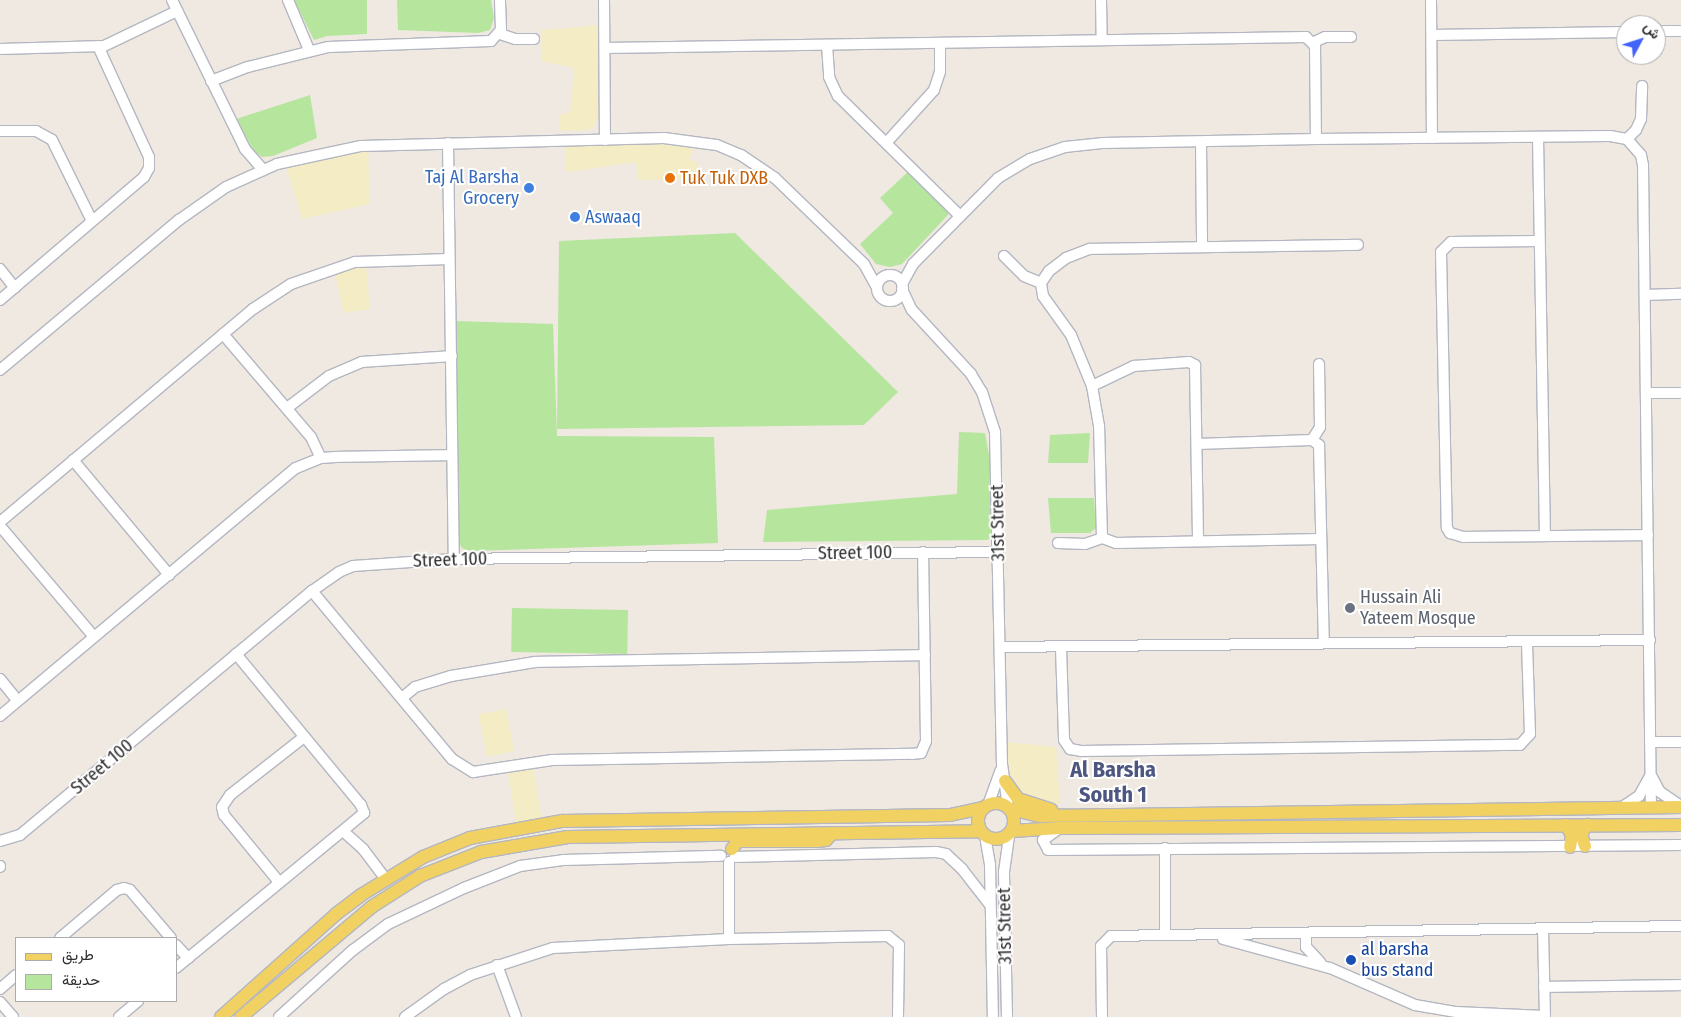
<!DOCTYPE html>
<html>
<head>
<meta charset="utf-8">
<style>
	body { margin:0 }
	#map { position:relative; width:1681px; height:1017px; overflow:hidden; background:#efe9e1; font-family:"Fira Sans Condensed",Vazirmatn,sans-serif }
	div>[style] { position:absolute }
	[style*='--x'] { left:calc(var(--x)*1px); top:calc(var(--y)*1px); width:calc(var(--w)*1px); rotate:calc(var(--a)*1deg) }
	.green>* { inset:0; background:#b6e59e; transform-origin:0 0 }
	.sand>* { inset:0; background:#f3ecc5; transform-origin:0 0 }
	.roads { filter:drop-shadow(1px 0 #b4b7c1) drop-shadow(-1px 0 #b4b7c1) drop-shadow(0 1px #b4b7c1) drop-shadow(0 -1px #b4b7c1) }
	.minor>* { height:10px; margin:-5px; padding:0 5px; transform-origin:5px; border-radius:5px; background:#fff }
	.minor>.ring { margin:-5px; padding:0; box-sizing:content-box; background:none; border:10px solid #fff; border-radius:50% }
	.major>* { height:12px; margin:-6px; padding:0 6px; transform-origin:6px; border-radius:6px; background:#f2d163 }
	.major>.ring { margin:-6px; padding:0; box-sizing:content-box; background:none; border:12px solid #f2d163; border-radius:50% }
	.dots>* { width:14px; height:14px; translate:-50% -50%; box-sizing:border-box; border:2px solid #fff; border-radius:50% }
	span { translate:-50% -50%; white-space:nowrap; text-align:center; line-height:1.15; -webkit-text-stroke:4px #fff; paint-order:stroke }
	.shop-label { font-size:18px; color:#366cbe }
	.right { translate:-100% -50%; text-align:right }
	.left { translate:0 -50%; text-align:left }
	.food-label { font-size:18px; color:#c56008 }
	.street-label { font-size:18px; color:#2e2e2e }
	.worship-label { font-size:18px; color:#5b616d }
	.transit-label { font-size:18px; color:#164399 }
	.district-label { font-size:22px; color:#4d5680; font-weight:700 }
	.legend { position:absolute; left:15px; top:937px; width:162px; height:65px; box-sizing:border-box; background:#fff; border:1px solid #ababab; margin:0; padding:6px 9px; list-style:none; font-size:15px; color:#2e2e2e }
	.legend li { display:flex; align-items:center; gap:10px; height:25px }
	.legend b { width:25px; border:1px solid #ababab }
	.north { position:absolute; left:1616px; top:15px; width:50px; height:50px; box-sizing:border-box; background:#fff; border:1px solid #ababab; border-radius:50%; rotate:50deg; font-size:14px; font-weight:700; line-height:20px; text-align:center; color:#2e2e2e }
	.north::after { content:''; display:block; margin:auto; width:18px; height:22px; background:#4264fb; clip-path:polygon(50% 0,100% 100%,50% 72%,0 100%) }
</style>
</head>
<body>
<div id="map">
	<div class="green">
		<div style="clip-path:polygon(294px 0,367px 0,367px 34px,327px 36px,314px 40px)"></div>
		<div style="clip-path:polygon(397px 0,491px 0,494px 18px,490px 30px,478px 33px,398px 30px)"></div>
		<div style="clip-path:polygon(310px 95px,317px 138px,273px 156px,262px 157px,254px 151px,236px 119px)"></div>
		<div style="clip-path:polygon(909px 171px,948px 207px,948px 215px,902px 264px,890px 267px,876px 264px,860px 244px,893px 213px,880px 198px)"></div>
		<div style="clip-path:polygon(735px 233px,898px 392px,864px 425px,557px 429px,559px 241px)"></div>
		<div style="clip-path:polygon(455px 321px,553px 324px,557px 436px,714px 437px,718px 543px,470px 551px,462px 548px,458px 541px)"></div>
		<div style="clip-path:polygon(959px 432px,985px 433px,992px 472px,994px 536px,987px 540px,763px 542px,767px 510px,957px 494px)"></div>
		<div style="clip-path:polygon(1090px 433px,1088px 463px,1048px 463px,1050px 435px)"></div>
		<div style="clip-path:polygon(1048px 498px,1094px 498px,1096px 528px,1090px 533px,1051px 533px)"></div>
		<div style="left:512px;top:608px;width:116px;height:44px;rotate:1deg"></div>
	</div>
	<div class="sand">
		<div style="clip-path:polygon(599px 25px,598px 117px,593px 128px,581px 131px,560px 130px,559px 115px,570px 112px,574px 68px,541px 61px,542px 30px)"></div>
		<div style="clip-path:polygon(566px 143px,694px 143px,690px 160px,697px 162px,697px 179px,638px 180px,636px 162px,569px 172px,565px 169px)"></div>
		<div style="clip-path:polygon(368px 148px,370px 204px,302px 219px,286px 166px)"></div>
		<div style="clip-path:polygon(366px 264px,370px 309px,344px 313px,334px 270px)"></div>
		<div style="left:506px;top:709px;width:43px;height:28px;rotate:79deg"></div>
		<div style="clip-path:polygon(1005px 742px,1056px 747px,1060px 804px,1025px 799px,1007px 776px)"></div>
		<div style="left:533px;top:764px;width:56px;height:26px;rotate:81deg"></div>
	</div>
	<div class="roads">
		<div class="minor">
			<div style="--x:172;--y:0;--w:166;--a:63.9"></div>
			<div style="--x:245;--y:149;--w:28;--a:49"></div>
			<div style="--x:288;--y:0;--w:54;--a:67.2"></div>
			<div style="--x:604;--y:0;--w:140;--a:89.6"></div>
			<div style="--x:1101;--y:0;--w:39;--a:89"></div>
			<div style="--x:1431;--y:0;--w:138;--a:89.6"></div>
			<div style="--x:1656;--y:31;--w:25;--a:0"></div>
			<div style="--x:500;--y:34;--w:16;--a:18"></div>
			<div style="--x:515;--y:39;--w:19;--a:0"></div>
			<div style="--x:1432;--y:35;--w:194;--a:-0.9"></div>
			<div style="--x:1314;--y:42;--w:12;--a:-24"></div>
			<div style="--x:1325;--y:37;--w:26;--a:0"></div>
			<div style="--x:827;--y:45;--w:32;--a:86"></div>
			<div style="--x:829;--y:77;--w:21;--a:65"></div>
			<div style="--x:838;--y:96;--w:170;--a:44.5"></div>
			<div style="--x:605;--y:48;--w:701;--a:-0.9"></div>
			<div style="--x:1306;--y:37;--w:13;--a:45"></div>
			<div style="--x:1315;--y:46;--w:93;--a:89.4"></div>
			<div style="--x:0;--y:49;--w:104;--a:-1.7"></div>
			<div style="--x:104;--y:46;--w:81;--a:-25.6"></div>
			<div style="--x:211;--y:81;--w:40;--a:-21"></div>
			<div style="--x:248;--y:67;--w:82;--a:-14"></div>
			<div style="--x:328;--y:47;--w:163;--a:-2.1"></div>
			<div style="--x:491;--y:41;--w:15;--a:-48"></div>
			<div style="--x:501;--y:30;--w:30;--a:-92"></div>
			<div style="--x:0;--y:131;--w:36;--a:0"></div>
			<div style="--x:36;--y:131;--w:18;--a:29"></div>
			<div style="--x:52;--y:140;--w:90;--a:63.7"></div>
			<div style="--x:1538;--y:137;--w:399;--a:89"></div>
			<div style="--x:1627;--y:139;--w:13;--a:-45"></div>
			<div style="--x:1636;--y:130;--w:12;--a:-66"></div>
			<div style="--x:1641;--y:119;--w:33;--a:-88"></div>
			<div style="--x:887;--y:142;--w:70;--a:-47.9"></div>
			<div style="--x:934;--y:90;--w:19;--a:-72"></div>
			<div style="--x:940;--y:72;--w:28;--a:-90"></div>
			<div style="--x:448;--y:143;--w:416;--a:89.2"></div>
			<div style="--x:1201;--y:143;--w:102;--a:89.4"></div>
			<div style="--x:1539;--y:241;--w:88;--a:179.3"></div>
			<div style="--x:1451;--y:242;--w:14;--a:135"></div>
			<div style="--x:1441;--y:252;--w:276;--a:88.8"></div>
			<div style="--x:1447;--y:528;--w:6;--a:59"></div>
			<div style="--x:1450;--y:533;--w:14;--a:17"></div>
			<div style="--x:1463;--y:537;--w:185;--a:-0.6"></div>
			<div style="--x:1004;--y:256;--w:28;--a:45"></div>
			<div style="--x:1024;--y:276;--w:18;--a:22"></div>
			<div style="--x:0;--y:269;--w:24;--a:52"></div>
			<div class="ring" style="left:877px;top:275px;width:16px;height:16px"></div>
			<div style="--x:902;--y:284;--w:23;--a:-61"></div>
			<div style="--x:913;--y:264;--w:121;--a:-45.3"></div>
			<div style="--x:998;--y:178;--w:37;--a:-31"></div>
			<div style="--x:1030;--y:159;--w:37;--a:-19"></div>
			<div style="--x:1065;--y:147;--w:37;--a:-6"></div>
			<div style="--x:1102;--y:143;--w:214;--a:-1.1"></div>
			<div style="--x:1316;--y:139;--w:294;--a:-0.6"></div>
			<div style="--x:1610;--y:136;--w:17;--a:10"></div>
			<div style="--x:1627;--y:139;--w:21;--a:49"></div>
			<div style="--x:1641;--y:155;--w:10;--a:79"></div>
			<div style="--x:1643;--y:165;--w:642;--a:89.29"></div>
			<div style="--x:902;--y:289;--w:23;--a:65"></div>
			<div style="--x:912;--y:310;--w:87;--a:47.3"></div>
			<div style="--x:971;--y:374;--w:21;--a:59"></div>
			<div style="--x:982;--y:392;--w:42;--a:72"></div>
			<div style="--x:995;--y:432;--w:332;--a:88.8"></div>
			<div style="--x:1002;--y:764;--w:43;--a:82.1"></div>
			<div style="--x:1645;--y:295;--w:36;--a:-2"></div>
			<div style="--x:0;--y:300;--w:189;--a:-40.5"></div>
			<div style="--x:144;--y:177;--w:10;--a:-61"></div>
			<div style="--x:149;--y:168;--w:11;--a:-90"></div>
			<div style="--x:149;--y:157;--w:122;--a:-114.7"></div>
			<div style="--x:223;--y:334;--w:135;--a:49.5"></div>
			<div style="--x:311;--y:437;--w:23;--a:65"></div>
			<div style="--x:0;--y:370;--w:234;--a:-40"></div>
			<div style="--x:179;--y:220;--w:57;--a:-35.1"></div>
			<div style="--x:226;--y:187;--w:56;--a:-24.3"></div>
			<div style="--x:277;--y:164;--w:86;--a:-12.1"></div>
			<div style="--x:361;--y:146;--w:303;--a:-1.5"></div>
			<div style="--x:664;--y:138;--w:53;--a:7.5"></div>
			<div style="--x:717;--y:145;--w:26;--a:23"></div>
			<div style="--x:741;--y:155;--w:41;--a:34.1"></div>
			<div style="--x:775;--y:178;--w:124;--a:44"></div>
			<div style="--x:864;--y:264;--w:26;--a:61"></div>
			<div style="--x:1092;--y:386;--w:47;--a:-25.5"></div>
			<div style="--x:1134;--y:366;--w:55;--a:-4.2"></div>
			<div style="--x:1189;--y:362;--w:7;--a:27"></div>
			<div style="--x:1195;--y:365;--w:176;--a:89"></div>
			<div style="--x:1647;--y:393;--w:34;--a:0"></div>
			<div style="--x:287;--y:408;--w:53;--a:-37.3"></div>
			<div style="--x:329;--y:376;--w:36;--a:-23"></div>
			<div style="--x:362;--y:362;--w:90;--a:-3.8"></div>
			<div style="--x:1312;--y:440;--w:15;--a:-58"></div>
			<div style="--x:1320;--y:427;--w:63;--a:-90.9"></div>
			<div style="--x:1197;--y:444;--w:115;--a:-2"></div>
			<div style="--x:1312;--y:440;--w:9;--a:36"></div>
			<div style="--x:1319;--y:445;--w:198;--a:88.6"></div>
			<div style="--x:73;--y:460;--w:150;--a:50.1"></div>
			<div style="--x:0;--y:522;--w:331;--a:-40.1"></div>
			<div style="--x:253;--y:309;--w:45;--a:-33.3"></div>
			<div style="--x:291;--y:284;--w:68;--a:-19"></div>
			<div style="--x:355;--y:262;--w:94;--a:-1.8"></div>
			<div style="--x:0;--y:526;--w:145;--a:49.7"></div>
			<div style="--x:1321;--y:539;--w:205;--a:178.9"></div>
			<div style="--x:1116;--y:543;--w:15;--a:-160"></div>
			<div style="--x:1102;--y:538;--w:112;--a:-91.5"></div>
			<div style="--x:1099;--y:426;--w:41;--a:-99.9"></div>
			<div style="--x:1092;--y:386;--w:55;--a:-112.4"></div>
			<div style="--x:1071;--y:335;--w:48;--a:-125.7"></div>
			<div style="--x:1043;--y:296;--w:13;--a:-99"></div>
			<div style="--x:1041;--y:283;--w:14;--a:-56"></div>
			<div style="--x:1049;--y:271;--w:21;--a:-37"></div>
			<div style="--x:1066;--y:258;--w:26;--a:-21"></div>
			<div style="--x:1090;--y:249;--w:268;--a:-0.9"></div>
			<div style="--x:1058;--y:543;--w:27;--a:2"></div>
			<div style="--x:1085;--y:544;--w:18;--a:-19"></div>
			<div style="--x:312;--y:591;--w:219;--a:50.2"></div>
			<div style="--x:452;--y:759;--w:25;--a:32"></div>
			<div style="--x:473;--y:772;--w:80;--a:-8.6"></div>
			<div style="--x:552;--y:760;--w:360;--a:-1"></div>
			<div style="--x:912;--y:754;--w:9;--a:-6"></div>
			<div style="--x:921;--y:753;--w:13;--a:-67"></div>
			<div style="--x:926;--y:741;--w:189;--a:-90.9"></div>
			<div style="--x:1000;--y:647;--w:650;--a:-0.62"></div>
			<div style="--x:1061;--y:648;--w:92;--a:88.1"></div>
			<div style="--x:1064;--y:740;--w:11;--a:56"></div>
			<div style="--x:1070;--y:749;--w:11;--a:10"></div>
			<div style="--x:1081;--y:751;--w:439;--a:-0.8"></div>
			<div style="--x:1520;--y:745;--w:15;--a:-48"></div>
			<div style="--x:1530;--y:734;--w:92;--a:-91.9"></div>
			<div style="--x:0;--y:679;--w:28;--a:51"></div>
			<div style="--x:402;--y:698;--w:17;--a:-40"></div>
			<div style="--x:415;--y:687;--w:38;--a:-17"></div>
			<div style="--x:451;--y:676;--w:85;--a:-9.5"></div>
			<div style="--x:535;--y:662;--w:390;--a:-1"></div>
			<div style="--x:0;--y:716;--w:386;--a:-40"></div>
			<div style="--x:296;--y:468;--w:27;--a:-22"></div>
			<div style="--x:321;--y:458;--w:15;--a:-4"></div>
			<div style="--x:336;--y:457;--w:116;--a:-1"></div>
			<div style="--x:1650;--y:742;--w:31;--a:0"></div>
			<div style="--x:1652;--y:777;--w:17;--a:62"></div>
			<div style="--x:1660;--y:792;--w:25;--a:34"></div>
			<div style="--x:988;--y:805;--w:37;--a:-70"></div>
			<div style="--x:1621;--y:808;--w:22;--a:-34"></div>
			<div style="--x:1639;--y:796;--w:21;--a:-61"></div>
			<div style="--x:1060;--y:828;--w:21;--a:145"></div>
			<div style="--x:1043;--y:840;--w:11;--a:63"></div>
			<div style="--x:1048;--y:850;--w:633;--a:-0.45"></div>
			<div style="--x:343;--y:831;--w:27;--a:42"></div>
			<div style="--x:363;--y:849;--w:38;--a:53"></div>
			<div style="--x:985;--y:836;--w:29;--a:80"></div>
			<div style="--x:990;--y:865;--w:152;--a:88.9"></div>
			<div style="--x:0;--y:841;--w:21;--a:-17"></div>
			<div style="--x:20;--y:835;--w:381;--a:-39.9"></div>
			<div style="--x:312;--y:591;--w:33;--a:-35"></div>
			<div style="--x:339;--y:572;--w:15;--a:-23"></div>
			<div style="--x:353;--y:566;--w:101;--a:-4"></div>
			<div style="--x:454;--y:559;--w:544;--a:-0.74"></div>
			<div style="--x:1165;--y:848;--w:87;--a:90"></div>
			<div style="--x:735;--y:857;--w:201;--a:-1.4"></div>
			<div style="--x:936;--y:852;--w:10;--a:11"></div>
			<div style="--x:946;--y:854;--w:22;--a:43"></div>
			<div style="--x:962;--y:869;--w:46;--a:52.1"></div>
			<div style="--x:729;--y:862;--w:77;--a:90"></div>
			<div style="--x:0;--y:866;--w:1;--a:90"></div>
			<div style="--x:279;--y:882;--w:87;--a:-129.4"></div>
			<div style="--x:224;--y:815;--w:8;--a:-104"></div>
			<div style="--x:222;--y:807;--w:14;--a:-56"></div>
			<div style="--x:230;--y:795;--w:94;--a:-38.1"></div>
			<div style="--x:1543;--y:929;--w:88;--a:88.7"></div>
			<div style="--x:1306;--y:933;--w:14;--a:90"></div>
			<div style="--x:1306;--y:947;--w:21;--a:47"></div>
			<div style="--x:60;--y:938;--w:75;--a:-40.1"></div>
			<div style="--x:117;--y:890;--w:7;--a:-16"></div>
			<div style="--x:124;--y:888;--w:6;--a:18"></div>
			<div style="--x:130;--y:890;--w:63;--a:49.5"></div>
			<div style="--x:1223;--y:939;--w:111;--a:15.2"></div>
			<div style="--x:1330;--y:968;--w:93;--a:23.5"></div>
			<div style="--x:1415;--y:1005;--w:42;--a:9.7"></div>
			<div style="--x:1456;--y:1012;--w:89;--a:2.6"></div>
			<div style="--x:176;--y:945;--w:18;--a:47"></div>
			<div style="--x:497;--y:965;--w:55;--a:69.9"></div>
			<div style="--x:176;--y:968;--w:244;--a:-39.5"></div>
			<div style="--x:364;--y:813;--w:9;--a:-111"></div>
			<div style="--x:361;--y:805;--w:196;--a:-129.6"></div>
			<div style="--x:1544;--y:987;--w:137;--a:-0.8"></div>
			<div style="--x:0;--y:989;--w:21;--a:-41"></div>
			<div style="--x:0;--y:1002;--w:20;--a:49"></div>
			<div style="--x:119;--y:1017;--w:25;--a:-40"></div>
			<div style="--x:279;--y:1017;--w:100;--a:-42.2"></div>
			<div style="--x:353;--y:950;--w:44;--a:-36.6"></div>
			<div style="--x:388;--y:924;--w:84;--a:-25.3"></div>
			<div style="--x:464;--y:888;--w:60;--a:-21.4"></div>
			<div style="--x:520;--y:866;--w:43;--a:-7.9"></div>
			<div style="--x:563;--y:860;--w:158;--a:-1.5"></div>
			<div style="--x:405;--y:1017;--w:48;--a:-35.7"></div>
			<div style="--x:444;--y:989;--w:30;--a:-28"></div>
			<div style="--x:470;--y:975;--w:87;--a:-18"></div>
			<div style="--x:553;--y:948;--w:176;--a:-2.9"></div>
			<div style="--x:729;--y:939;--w:159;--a:-1.1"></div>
			<div style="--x:888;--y:936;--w:14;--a:39"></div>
			<div style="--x:899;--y:945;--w:72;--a:90.8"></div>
			<div style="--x:1007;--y:1017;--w:145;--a:-91.2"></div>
			<div style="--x:1004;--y:872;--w:37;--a:-82"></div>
			<div style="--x:1102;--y:1017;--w:71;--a:-90.8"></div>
			<div style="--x:1101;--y:946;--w:14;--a:-45"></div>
			<div style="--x:1111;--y:936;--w:570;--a:-1.01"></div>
		</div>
		<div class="major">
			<div style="--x:1005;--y:781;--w:22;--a:54"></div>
			<div style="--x:1018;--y:799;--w:35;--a:18"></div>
			<div class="ring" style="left:978px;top:803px;width:24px;height:24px"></div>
			<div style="--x:1011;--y:809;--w:30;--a:14"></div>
			<div style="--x:1040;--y:816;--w:641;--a:-0.8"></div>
			<div style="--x:1566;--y:825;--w:12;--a:59"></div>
			<div style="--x:1572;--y:835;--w:12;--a:99"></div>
			<div style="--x:1012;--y:831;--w:48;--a:-3.6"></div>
			<div style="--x:1060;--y:828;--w:621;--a:-0.28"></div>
			<div style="--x:1585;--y:846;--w:13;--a:-108"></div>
			<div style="--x:1581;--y:834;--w:11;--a:-56"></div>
			<div style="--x:732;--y:849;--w:10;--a:-53"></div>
			<div style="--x:738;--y:841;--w:79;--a:0"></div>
			<div style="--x:817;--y:841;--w:9;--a:-6"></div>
			<div style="--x:826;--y:840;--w:9;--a:-49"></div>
			<div style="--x:221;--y:1017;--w:154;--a:-41.8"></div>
			<div style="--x:336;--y:914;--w:31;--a:-37"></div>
			<div style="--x:361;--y:895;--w:73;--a:-31.5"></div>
			<div style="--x:423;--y:857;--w:51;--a:-22"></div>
			<div style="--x:470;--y:838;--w:94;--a:-10.5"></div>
			<div style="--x:562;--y:821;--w:388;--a:-0.9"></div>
			<div style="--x:950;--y:815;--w:34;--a:-12"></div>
			<div style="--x:241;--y:1017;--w:172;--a:-40.1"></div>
			<div style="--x:373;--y:906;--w:56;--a:-32.6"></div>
			<div style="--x:420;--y:876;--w:66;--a:-21.5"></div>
			<div style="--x:481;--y:852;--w:88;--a:-9.8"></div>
			<div style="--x:568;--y:837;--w:413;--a:-0.8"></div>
		</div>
	</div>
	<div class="dots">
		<div style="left:670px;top:178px;background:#e8710a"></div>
		<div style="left:529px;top:188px;background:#3f7fe0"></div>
		<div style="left:575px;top:217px;background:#3f7fe0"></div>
		<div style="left:1350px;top:608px;background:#6b7280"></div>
		<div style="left:1351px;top:960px;background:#1a4fb4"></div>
	</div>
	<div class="shop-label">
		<span class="right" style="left:519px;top:188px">Taj Al Barsha<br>Grocery</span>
		<span class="left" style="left:585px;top:217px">Aswaaq</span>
	</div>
	<div class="food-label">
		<span class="left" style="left:680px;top:178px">Tuk Tuk DXB</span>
	</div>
	<div class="street-label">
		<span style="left:998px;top:523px;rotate:-91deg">31st Street</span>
		<span style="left:855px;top:553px;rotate:-1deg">Street 100</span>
		<span style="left:450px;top:560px;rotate:-2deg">Street 100</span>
		<span style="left:102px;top:767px;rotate:-40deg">Street 100</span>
		<span style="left:1005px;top:926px;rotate:-91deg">31st Street</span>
	</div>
	<div class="worship-label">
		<span class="left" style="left:1360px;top:608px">Hussain Ali<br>Yateem Mosque</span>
	</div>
	<div class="transit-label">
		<span class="left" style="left:1361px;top:960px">al barsha<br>bus stand</span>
	</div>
	<div class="district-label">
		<span style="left:1113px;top:782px">Al Barsha<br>South 1</span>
	</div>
	<ul class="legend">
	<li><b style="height:6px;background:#f2d163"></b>طريق</li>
	<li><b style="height:14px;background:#b6e59e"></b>حديقة</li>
	</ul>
	<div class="north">ش</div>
</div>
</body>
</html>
